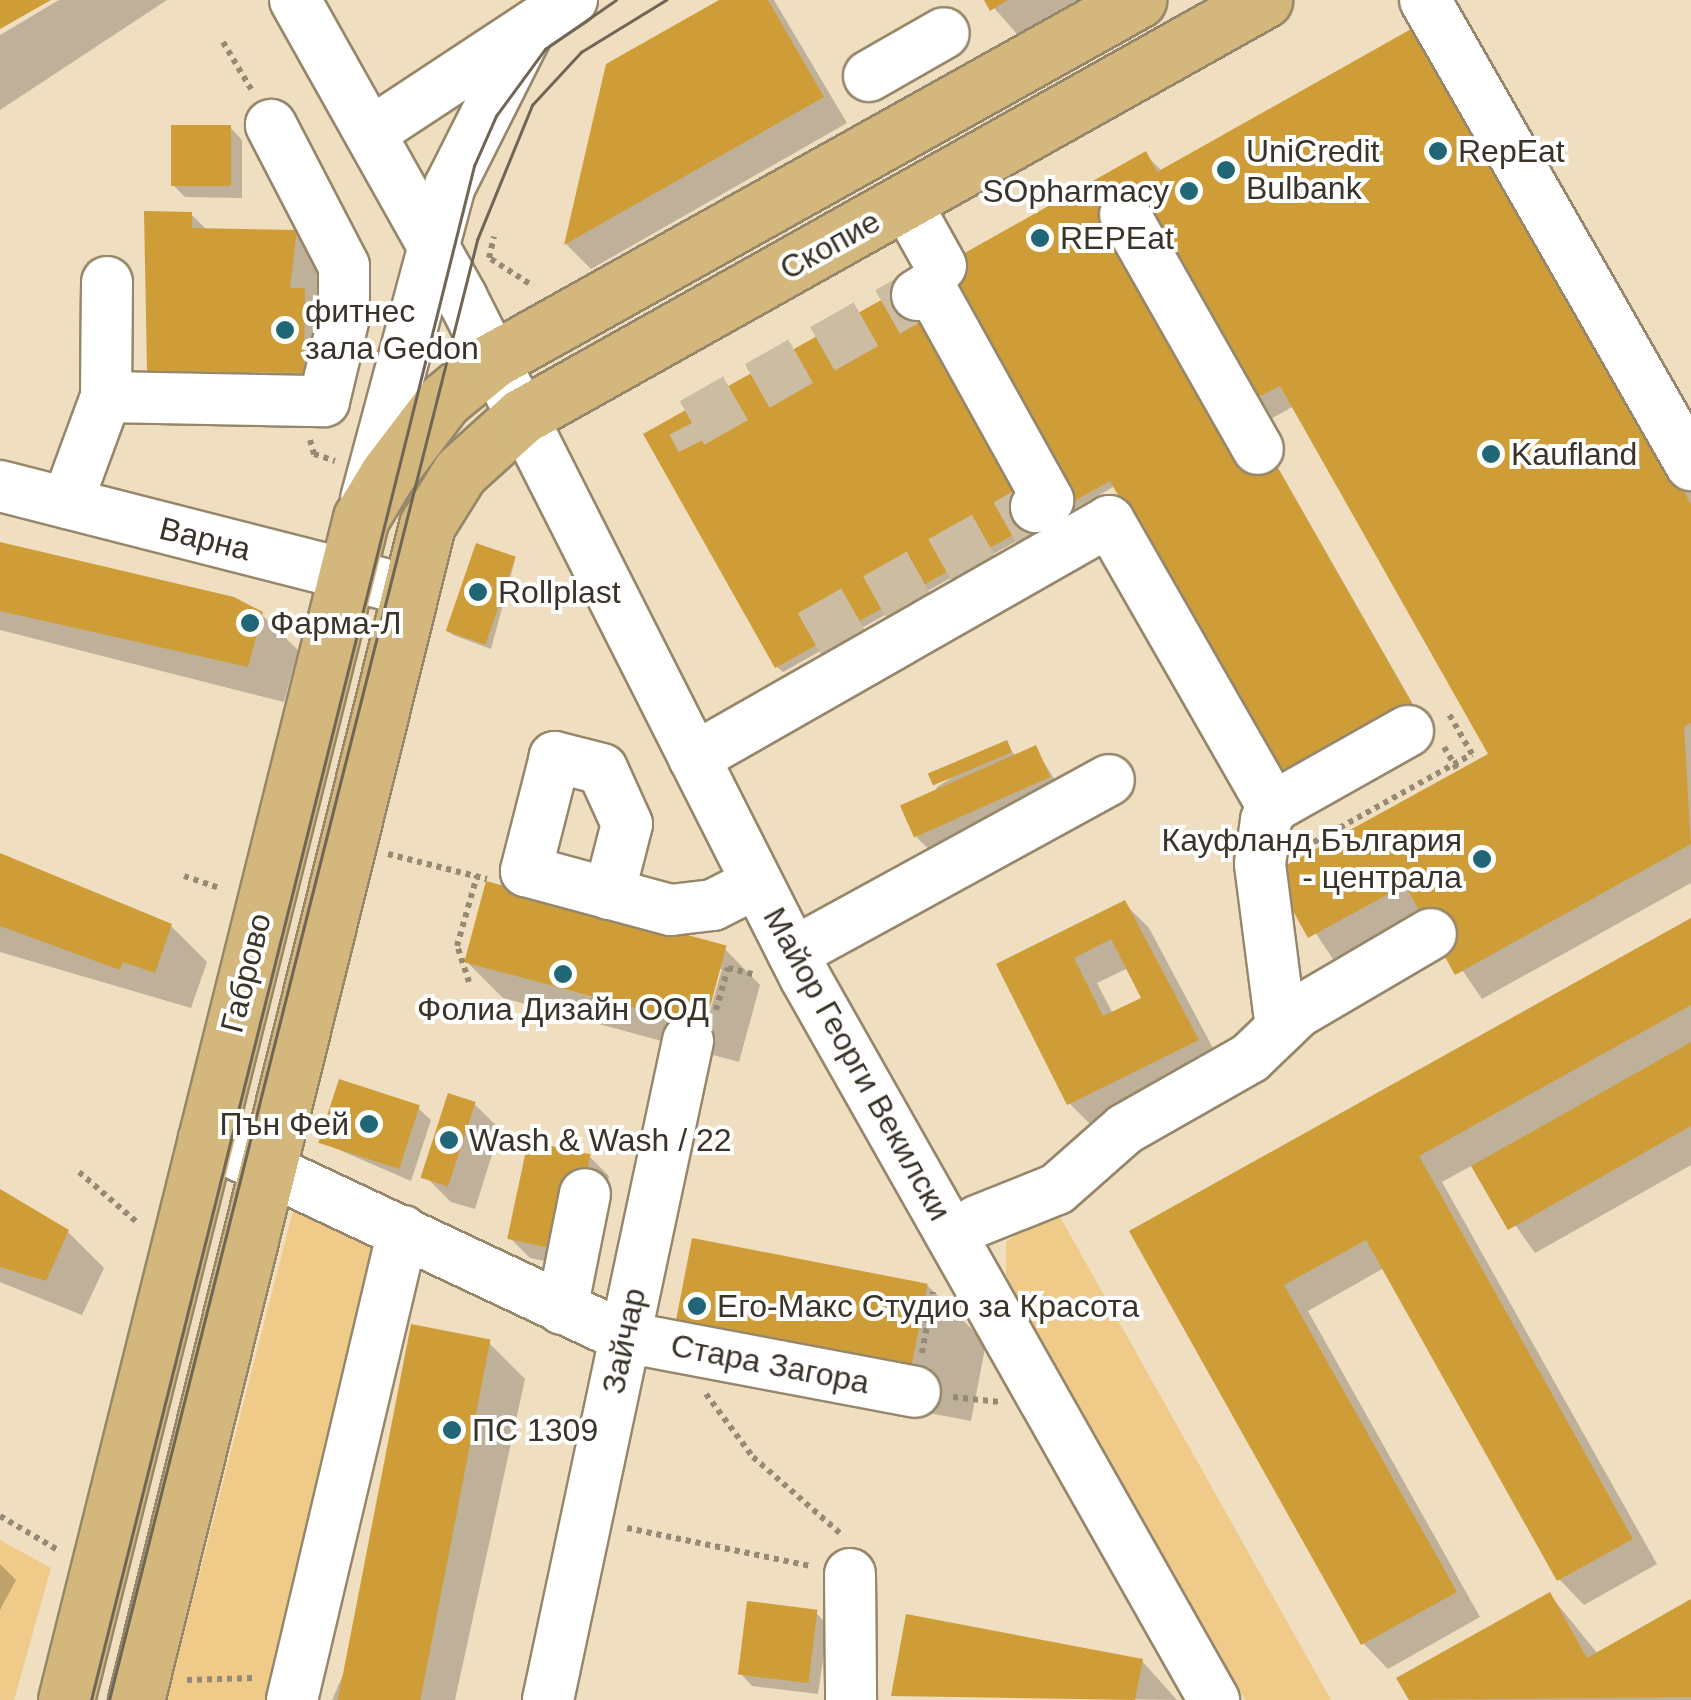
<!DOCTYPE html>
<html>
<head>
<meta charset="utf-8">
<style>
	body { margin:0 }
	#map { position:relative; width:1691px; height:1700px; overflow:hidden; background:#efdec0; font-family:Helvetica,sans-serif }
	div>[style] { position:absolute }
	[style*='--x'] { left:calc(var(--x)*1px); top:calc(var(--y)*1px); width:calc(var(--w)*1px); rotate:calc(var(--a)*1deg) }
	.green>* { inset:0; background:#efca88 }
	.shadow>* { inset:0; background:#0003 }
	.building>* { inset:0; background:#cf9d38; transform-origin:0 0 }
	.minor-tunnel>* { height:50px; margin-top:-25px; transform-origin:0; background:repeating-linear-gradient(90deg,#cbbca2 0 50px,transparent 0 75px) }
	.path>* { height:6px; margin-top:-3px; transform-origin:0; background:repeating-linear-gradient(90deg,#968a75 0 5px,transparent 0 10px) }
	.roads { filter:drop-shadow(2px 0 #96876b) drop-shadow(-2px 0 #96876b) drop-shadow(0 2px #96876b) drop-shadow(0 -2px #96876b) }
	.minor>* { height:50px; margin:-25px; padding:0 25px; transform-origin:25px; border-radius:25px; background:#fff }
	.major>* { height:55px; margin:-27.5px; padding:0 27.5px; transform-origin:27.5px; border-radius:27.5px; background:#d3b77d }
	.tram>* { height:2.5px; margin:-1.25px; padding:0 1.25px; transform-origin:1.25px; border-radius:1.25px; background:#706656 }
	.dots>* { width:28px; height:28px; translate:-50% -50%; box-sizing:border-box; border:5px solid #fff; border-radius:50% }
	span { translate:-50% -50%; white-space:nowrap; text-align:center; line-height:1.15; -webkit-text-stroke:8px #fff; paint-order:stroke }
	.poi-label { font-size:32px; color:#3a3328 }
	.left { translate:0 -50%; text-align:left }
	.right { translate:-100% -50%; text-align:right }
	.street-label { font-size:32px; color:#3a3328 }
</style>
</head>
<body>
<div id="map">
	<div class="green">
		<div style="clip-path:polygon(1054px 1206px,1331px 1700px,1245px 1700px,1006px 1276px,1006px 1242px)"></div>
		<div style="clip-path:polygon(294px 1207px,388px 1247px,280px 1700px,167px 1700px)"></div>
		<div style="clip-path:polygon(0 1540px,51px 1568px,14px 1700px,0 1700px)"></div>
	</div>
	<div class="shadow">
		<div style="clip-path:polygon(59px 0,167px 0,0 110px,0 35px)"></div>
		<div style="clip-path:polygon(724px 0,774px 0,847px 123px,591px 269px,566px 244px,608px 65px)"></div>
		<div style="clip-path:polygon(987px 0,1077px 0,1017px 34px)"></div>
		<div style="clip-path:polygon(1439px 46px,1691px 493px,1691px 883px,1482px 999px,1423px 913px,1335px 962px,1276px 874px,1491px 755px,1294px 406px,1263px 423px,1241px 403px,1418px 713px,1115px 486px,783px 672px,777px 667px,1145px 154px,1162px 171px)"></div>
		<div style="clip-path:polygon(230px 127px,242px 140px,242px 198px,185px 197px,173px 185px)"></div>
		<div style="clip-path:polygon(191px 214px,208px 231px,296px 232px,332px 268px,322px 391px,168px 389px,149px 370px)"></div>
		<div style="clip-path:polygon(0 545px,261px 614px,298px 650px,284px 702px,0 630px)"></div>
		<div style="clip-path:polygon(515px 560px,491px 649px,453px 635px,447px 630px)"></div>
		<div style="clip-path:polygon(1006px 743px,1016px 757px,1035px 748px,1061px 790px,930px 850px,917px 838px,937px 787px)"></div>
		<div style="clip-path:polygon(0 856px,171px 926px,207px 962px,191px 1008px,0 952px)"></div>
		<div style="clip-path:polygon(evenodd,1124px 903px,1149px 928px,1222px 1065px,1094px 1128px,1069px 1103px,1000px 965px,1124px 903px,1128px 968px,1144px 999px,1113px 1014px,1097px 983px,1128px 968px)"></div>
		<div style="clip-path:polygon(1691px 921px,1691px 1165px,1535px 1253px,1473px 1165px,1442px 1182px,1657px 1564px,1584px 1605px,1559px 1579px,1384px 1268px,1308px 1311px,1480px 1617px,1388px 1669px,1363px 1643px,1133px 1232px)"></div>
		<div style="clip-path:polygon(evenodd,724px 948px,760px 985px,739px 1062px,503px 998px,467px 962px,724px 948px,717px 969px,722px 969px,702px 1040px,697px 1039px,717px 969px)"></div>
		<div style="clip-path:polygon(474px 1104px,500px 1129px,475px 1209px,451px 1202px,426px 1177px)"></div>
		<div style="clip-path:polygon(418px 1108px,431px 1120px,411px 1181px,321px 1142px)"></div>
		<div style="clip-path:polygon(590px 1157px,609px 1176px,590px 1270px,530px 1258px,511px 1239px)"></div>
		<div style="clip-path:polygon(0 1194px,68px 1232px,104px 1268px,82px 1315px,0 1282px)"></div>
		<div style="clip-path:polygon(927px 1285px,986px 1343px,971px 1421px,738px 1377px,679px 1319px)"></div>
		<div style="clip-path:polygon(489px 1343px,525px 1379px,455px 1700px,332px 1700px)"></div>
		<div style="clip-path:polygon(0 1564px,16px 1580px,0 1610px)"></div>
		<div style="clip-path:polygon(1550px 1595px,1598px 1654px,1691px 1602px,1691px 1700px,1412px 1700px,1400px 1679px)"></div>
		<div style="clip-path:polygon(816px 1613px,828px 1625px,818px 1694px,752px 1686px,740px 1673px)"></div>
		<div style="clip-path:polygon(1142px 1661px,1177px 1700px,894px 1695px)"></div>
	</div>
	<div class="building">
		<div style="clip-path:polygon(0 0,51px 0,0 29px)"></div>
		<div style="clip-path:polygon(719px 0,768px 0,824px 97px,564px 245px,606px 64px)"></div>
		<div style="clip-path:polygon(984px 0,1008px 0,990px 11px)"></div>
		<div style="clip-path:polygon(1420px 24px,1691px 504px,1691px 723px,1684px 727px,1691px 844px,1455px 975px,1405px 885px,1308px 938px,1272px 873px,1488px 754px,1280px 386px,1242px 405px,1414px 707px,1282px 782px,1110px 481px,775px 668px,643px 434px,1146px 151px,1157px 172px)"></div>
		<div style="left:171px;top:125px;width:60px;height:61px"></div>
		<div style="clip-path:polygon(144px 211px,192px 212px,192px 228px,297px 230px,290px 288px,305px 288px,304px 373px,147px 371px)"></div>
		<div style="clip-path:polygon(0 542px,234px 597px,263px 612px,248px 667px,0 611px)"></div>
		<div style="left:476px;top:543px;width:42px;height:93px;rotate:19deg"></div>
		<div style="left:1007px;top:740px;width:13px;height:86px;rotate:67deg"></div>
		<div style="left:1036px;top:745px;width:35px;height:149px;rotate:66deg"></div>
		<div style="clip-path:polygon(0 853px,172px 924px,155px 973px,123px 962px,120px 970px,0 926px)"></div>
		<div style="left:486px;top:881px;width:249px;height:84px;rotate:15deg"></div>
		<div style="clip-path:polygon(evenodd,1125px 900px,1199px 1040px,1067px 1105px,996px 964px,1125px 900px,1111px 939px,1141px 998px,1103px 1016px,1074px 958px,1111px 939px)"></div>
		<div style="clip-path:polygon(1691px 918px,1691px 1005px,1419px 1156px,1633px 1539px,1557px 1581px,1366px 1240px,1284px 1285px,1457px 1592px,1361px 1645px,1129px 1231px)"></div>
		<div style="clip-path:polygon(1691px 1042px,1691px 1126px,1508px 1230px,1471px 1166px)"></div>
		<div style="left:339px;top:1079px;width:85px;height:67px;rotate:18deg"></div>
		<div style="left:448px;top:1093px;width:29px;height:89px;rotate:18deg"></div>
		<div style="left:528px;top:1141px;width:64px;height:100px;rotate:12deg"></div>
		<div style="clip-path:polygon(0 1189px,69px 1230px,46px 1281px,0 1267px)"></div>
		<div style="left:692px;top:1238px;width:240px;height:83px;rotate:11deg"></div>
		<div style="left:411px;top:1324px;width:81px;height:385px;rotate:11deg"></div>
		<div style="clip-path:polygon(1550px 1592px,1587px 1658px,1691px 1599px,1691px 1697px,1409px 1700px,1396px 1678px)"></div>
		<div style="left:747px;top:1601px;width:71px;height:74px;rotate:7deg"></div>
		<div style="clip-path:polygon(906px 1614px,1143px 1659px,1135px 1700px,891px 1696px)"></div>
	</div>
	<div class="minor-tunnel">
		<div style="--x:701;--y:441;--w:20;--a:-117"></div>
		<div style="--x:692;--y:423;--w:259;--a:-29.6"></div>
		<div style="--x:810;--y:635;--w:260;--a:-29.5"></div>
	</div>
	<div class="path">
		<div style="--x:223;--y:42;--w:55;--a:59.2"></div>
		<div style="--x:489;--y:258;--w:22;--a:-77"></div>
		<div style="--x:491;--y:259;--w:50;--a:32.7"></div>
		<div style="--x:310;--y:440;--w:15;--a:74"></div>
		<div style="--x:314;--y:454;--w:22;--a:18"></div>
		<div style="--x:1444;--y:747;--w:27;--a:59"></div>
		<div style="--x:1305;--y:847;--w:191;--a:-29.1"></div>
		<div style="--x:1472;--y:754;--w:46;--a:-119.9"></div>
		<div style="--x:388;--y:854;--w:102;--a:14.2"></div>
		<div style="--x:184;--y:876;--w:40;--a:18.9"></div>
		<div style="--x:469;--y:982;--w:38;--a:-108"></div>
		<div style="--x:457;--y:946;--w:73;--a:-74.1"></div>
		<div style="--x:716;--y:1010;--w:44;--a:-74.1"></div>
		<div style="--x:728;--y:968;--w:30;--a:14"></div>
		<div style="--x:79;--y:1172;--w:79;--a:40.9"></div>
		<div style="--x:922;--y:1353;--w:62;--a:-79.8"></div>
		<div style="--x:706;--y:1394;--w:79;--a:53.3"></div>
		<div style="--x:753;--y:1457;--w:118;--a:41.2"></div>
		<div style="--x:953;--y:1397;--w:47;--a:6.1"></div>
		<div style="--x:0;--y:1516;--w:67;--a:30.4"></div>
		<div style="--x:627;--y:1528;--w:188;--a:11.7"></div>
		<div style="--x:187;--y:1680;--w:67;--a:-1.7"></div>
	</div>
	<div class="roads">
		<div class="minor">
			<div style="--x:295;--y:0;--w:342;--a:60.7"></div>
			<div style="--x:462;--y:298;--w:761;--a:63.2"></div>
			<div style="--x:805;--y:977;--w:831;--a:60.5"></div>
			<div style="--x:1425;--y:0;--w:536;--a:60.23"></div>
			<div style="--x:869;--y:76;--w:86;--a:-29.8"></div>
			<div style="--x:370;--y:133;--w:242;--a:-33.4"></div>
			<div style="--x:906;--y:203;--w:72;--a:60.9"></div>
			<div style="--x:1125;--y:215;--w:269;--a:60.4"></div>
			<div style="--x:917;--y:295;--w:15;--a:-32"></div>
			<div style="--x:930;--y:287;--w:244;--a:61"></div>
			<div style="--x:1048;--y:500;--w:14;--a:150"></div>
			<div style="--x:106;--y:397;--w:115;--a:-89.5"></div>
			<div style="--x:0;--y:486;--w:424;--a:14.3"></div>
			<div style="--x:366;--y:499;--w:324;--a:-75"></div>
			<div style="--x:450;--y:186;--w:171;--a:-63.3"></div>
			<div style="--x:67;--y:503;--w:113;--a:-69.8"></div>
			<div style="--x:106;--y:397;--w:218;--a:1.1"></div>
			<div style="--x:324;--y:401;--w:86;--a:-76.6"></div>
			<div style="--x:344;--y:317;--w:51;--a:-90"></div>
			<div style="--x:344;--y:266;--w:159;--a:-117.4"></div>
			<div style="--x:694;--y:758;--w:478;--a:-29.7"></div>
			<div style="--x:1109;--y:521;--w:330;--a:60.2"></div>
			<div style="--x:609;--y:894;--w:72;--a:-75.6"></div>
			<div style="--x:627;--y:824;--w:60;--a:-114.4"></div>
			<div style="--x:602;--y:769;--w:49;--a:-165.7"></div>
			<div style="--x:555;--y:757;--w:118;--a:104.3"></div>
			<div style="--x:526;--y:871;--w:150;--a:15.1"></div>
			<div style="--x:671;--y:910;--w:42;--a:-6.8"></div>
			<div style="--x:713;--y:905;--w:48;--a:-27.1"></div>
			<div style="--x:793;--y:953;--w:360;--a:-28.7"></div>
			<div style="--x:1281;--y:1028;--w:165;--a:-97.3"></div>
			<div style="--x:1260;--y:864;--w:44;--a:-82.2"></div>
			<div style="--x:1266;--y:820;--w:15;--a:-62"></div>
			<div style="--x:1273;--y:807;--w:155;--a:-29.4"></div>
			<div style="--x:204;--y:1139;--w:465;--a:25.2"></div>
			<div style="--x:625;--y:1337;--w:295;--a:10.7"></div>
			<div style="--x:977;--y:1221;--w:86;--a:-21.8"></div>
			<div style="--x:1057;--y:1189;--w:91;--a:-41.4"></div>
			<div style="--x:1125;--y:1129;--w:144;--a:-29.6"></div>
			<div style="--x:1250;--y:1058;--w:66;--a:-43.8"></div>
			<div style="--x:1298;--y:1012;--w:154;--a:-30.4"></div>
			<div style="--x:562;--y:1309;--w:117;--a:-78.7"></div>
			<div style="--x:850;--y:1574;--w:126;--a:89.5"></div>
			<div style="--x:292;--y:1700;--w:482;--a:-76.7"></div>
			<div style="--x:548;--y:1700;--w:674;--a:-78.01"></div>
		</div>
		<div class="major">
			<div style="--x:66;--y:1700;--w:1218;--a:-75.99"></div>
			<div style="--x:361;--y:518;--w:50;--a:-58.8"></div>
			<div style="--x:387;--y:475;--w:94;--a:-52.8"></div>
			<div style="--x:444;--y:400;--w:63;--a:-39.2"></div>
			<div style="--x:493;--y:360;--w:739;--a:-29.17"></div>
			<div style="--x:136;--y:1700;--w:1210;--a:-76.09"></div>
			<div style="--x:427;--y:525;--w:62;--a:-58.1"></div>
			<div style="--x:460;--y:472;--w:84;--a:-42.1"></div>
			<div style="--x:522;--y:416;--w:851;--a:-29.28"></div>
		</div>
	</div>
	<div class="tram">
		<div style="--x:91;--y:1700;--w:1581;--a:-75.98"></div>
		<div style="--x:474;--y:166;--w:55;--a:-66.3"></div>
		<div style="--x:496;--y:116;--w:83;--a:-53.8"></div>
		<div style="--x:545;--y:49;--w:86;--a:-34.6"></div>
		<div style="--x:109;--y:1700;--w:1506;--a:-75.85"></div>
		<div style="--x:477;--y:240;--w:146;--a:-67.8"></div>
		<div style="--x:532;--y:105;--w:72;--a:-47.2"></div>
		<div style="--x:581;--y:52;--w:100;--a:-31.5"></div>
	</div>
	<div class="dots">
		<div style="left:1438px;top:151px;background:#216676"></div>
		<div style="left:1226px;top:170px;background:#216676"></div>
		<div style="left:1189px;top:191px;background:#216676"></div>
		<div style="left:1040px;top:238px;background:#216676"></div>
		<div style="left:285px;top:330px;background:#216676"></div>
		<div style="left:1491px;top:454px;background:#216676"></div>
		<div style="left:478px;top:592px;background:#216676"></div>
		<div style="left:250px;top:623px;background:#216676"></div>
		<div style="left:1482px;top:859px;background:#216676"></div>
		<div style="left:563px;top:974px;background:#216676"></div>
		<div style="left:369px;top:1124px;background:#216676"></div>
		<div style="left:449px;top:1140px;background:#216676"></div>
		<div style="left:697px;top:1306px;background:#216676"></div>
		<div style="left:452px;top:1430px;background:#216676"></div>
	</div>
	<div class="poi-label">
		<span class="left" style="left:1458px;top:151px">RepEat</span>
		<span class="left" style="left:1246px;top:170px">UniCredit<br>Bulbank</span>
		<span class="right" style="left:1169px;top:191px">SOpharmacy</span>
		<span class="left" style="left:1060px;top:238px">REPEat</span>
		<span class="left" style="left:305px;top:330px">фитнес<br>зала Gedon</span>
		<span class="left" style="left:1511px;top:454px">Kaufland</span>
		<span class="left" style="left:498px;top:592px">Rollplast</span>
		<span class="left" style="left:270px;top:623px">Фарма-Л</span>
		<span class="right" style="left:1462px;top:859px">Кауфланд България<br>- централа</span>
		<span style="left:563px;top:1009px">Фолиа Дизайн ООД</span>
		<span class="right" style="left:349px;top:1124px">Пън Фей</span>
		<span class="left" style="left:469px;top:1140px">Wash &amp; Wash / 22</span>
		<span class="left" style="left:717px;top:1306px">Eго-Макс Студио за Красота</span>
		<span class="left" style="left:472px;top:1430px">ПС 1309</span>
	</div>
	<div class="street-label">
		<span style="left:830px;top:245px;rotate:-29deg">Скопие</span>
		<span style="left:205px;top:539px;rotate:14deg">Варна</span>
		<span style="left:246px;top:973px;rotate:-76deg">Габрово</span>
		<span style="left:857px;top:1064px;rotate:61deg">Майор Георги Векилски</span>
		<span style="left:624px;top:1341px;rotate:-78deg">Зайчар</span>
		<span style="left:770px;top:1364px;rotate:11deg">Стара Загора</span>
	</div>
</div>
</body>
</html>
